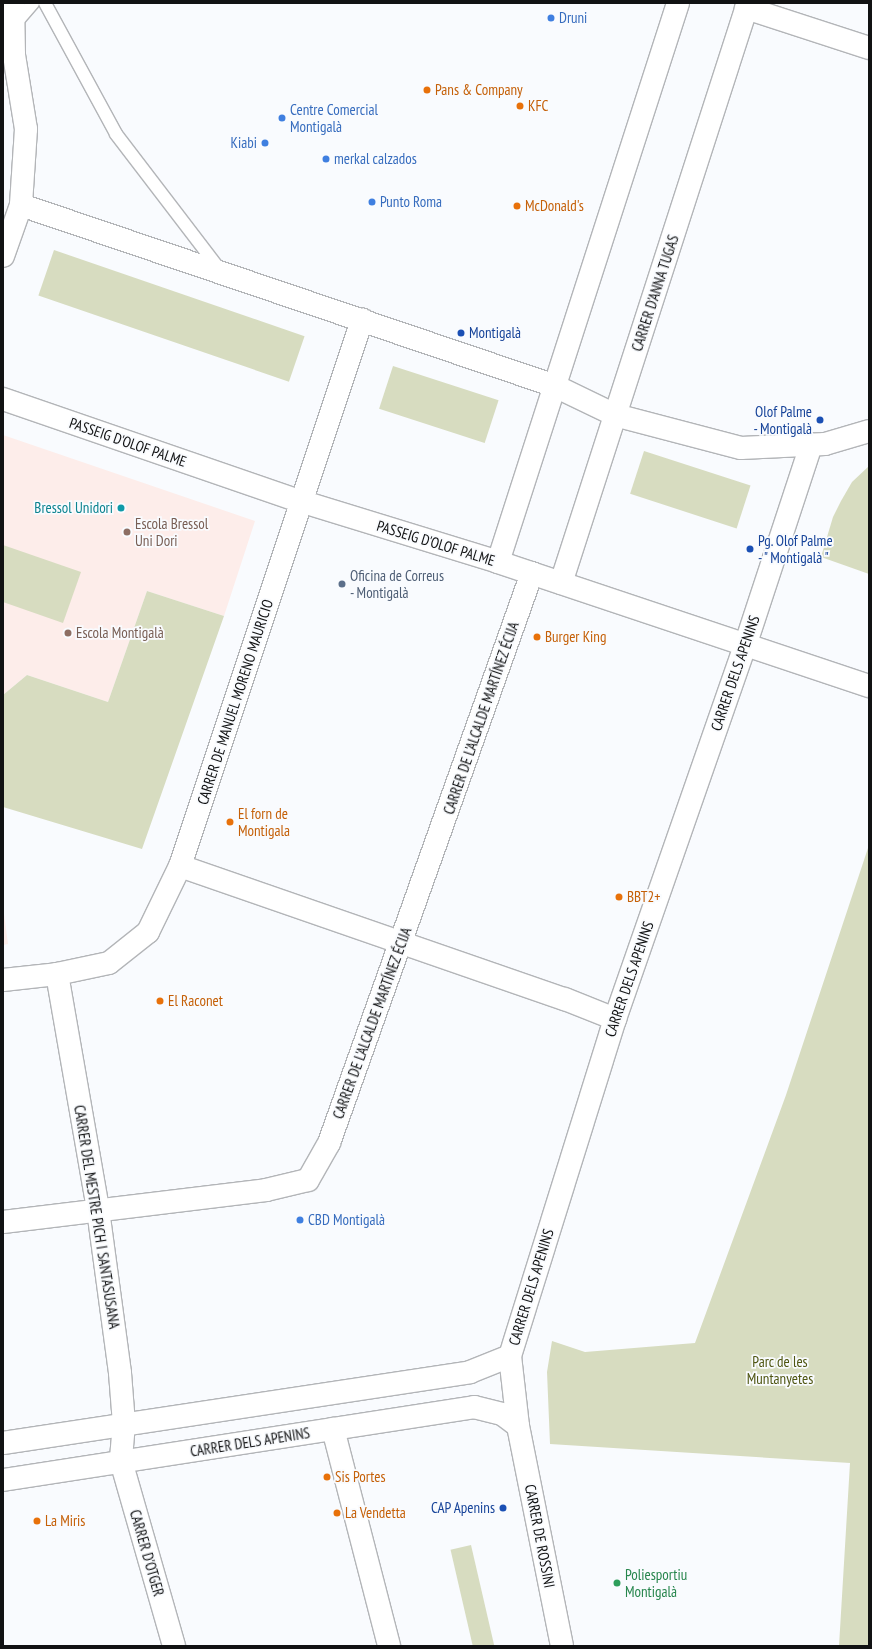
<!DOCTYPE html>
<html>
<head>
<meta charset="utf-8">
<style>
	body { margin:0 }
	#map { position:relative; width:872px; height:1649px; overflow:hidden; background:#f9fbfe; font-family:"PT Sans Narrow",sans-serif }
	div>[style] { position:absolute }
	[style*='--x'] { left:calc(var(--x)*1px); top:calc(var(--y)*1px); width:calc(var(--w)*1px); rotate:calc(var(--a)*1deg) }
	.education>* { inset:0; background:#fdedea }
	.green>* { inset:0; background:#d7dcc0; transform-origin:0 0 }
	.roads { filter:drop-shadow(1px 0 #b3b5b8) drop-shadow(-1px 0 #b3b5b8) drop-shadow(0 1px #b3b5b8) drop-shadow(0 -1px #b3b5b8) }
	.lane>* { height:12px; margin:-6px; padding:0 6px; transform-origin:6px; border-radius:6px; background:#fff }
	.street>* { height:22px; margin:-11px; padding:0 11px; transform-origin:11px; border-radius:11px; background:#fff }
	.dots>* { width:11px; height:11px; translate:-50% -50%; box-sizing:border-box; border:2px solid #f9fbfe; border-radius:50% }
	span { translate:-50% -50%; white-space:nowrap; text-align:center; line-height:1.15; -webkit-text-stroke:3.5px #f9fbfe; paint-order:stroke }
	.shop-label { font-size:15px; color:#366cbe }
	.left { translate:0 -50%; text-align:left }
	.right { translate:-100% -50%; text-align:right }
	.food-label { font-size:15px; color:#c56008 }
	.street-label { font-size:15px; color:#111213 }
	.transit-label { font-size:15px; color:#164399 }
	.culture-label { font-size:15px; color:#0d838f }
	.education-label { font-size:15px; color:#785e54 }
	.service-label { font-size:15px; color:#4e5e75 }
	.park-label { font-size:15px; color:#4f5612 }
	.leisure-label { font-size:15px; color:#27864d }
	.frame { position:absolute; inset:0; border:4px solid #111213; pointer-events:none }
</style>
</head>
<body>
<div id="map">
	<div class="education">
		<div style="clip-path:polygon(3px 435px,255px 521px,224px 616px,147px 591px,108px 702px,27px 675px,3px 695px)"></div>
		<div style="clip-path:polygon(3px 906px,8px 944px,3px 945px)"></div>
	</div>
	<div class="green">
		<div style="left:54px;top:250px;width:265px;height:48px;rotate:19deg"></div>
		<div style="left:393px;top:366px;width:111px;height:45px;rotate:18deg"></div>
		<div style="left:644px;top:451px;width:112px;height:45px;rotate:18deg"></div>
		<div style="clip-path:polygon(869px 466px,869px 574px,821px 557px,833px 517px,841px 501px,852px 482px)"></div>
		<div style="clip-path:polygon(3px 545px,81px 572px,63px 623px,3px 602px)"></div>
		<div style="clip-path:polygon(147px 591px,224px 616px,142px 849px,3px 807px,3px 695px,27px 675px,108px 702px)"></div>
		<div style="clip-path:polygon(869px 845px,869px 1646px,839px 1646px,850px 1463px,550px 1444px,547px 1372px,552px 1341px,585px 1352px,695px 1343px,786px 1095px)"></div>
		<div style="left:471px;top:1545px;width:104px;height:21px;rotate:77deg"></div>
	</div>
	<div class="roads">
		<div class="lane">
			<div style="--x:45;--y:3;--w:149;--a:61.5"></div>
			<div style="--x:116;--y:134;--w:171;--a:52.6"></div>
			<div style="--x:14;--y:25;--w:29;--a:-49"></div>
		</div>
		<div class="street">
			<div style="--x:13;--y:3;--w:52;--a:88.9"></div>
			<div style="--x:746;--y:8;--w:129;--a:18"></div>
			<div style="--x:3;--y:41;--w:18;--a:52"></div>
			<div style="--x:14;--y:55;--w:75;--a:80.8"></div>
			<div style="--x:26;--y:129;--w:76;--a:93.8"></div>
			<div style="--x:21;--y:205;--w:54;--a:109.4"></div>
			<div style="--x:21;--y:205;--w:564;--a:18.72"></div>
			<div style="--x:555;--y:386;--w:67;--a:25.8"></div>
			<div style="--x:615;--y:415;--w:130;--a:14.7"></div>
			<div style="--x:741;--y:448;--w:84;--a:-2.7"></div>
			<div style="--x:825;--y:444;--w:46;--a:-16.5"></div>
			<div style="--x:3;--y:399;--w:314;--a:19"></div>
			<div style="--x:300;--y:501;--w:207;--a:17.1"></div>
			<div style="--x:498;--y:562;--w:391;--a:18.5"></div>
			<div style="--x:498;--y:562;--w:587;--a:-72.15"></div>
			<div style="--x:561;--y:583;--w:609;--a:-72.13"></div>
			<div style="--x:180;--y:866;--w:407;--a:19.1"></div>
			<div style="--x:565;--y:999;--w:54;--a:21.8"></div>
			<div style="--x:57;--y:974;--w:240;--a:80.1"></div>
			<div style="--x:98;--y:1210;--w:164;--a:82.3"></div>
			<div style="--x:120;--y:1373;--w:51;--a:85.5"></div>
			<div style="--x:124;--y:1424;--w:37;--a:95"></div>
			<div style="--x:121;--y:1461;--w:192;--a:74"></div>
			<div style="--x:3;--y:980;--w:54;--a:-6.3"></div>
			<div style="--x:57;--y:974;--w:53;--a:-11.9"></div>
			<div style="--x:109;--y:963;--w:50;--a:-38.5"></div>
			<div style="--x:148;--y:932;--w:73;--a:-64.1"></div>
			<div style="--x:180;--y:866;--w:576;--a:-71.57"></div>
			<div style="--x:3;--y:1222;--w:265;--a:-6.9"></div>
			<div style="--x:266;--y:1190;--w:43;--a:-13.4"></div>
			<div style="--x:308;--y:1180;--w:43;--a:-60.4"></div>
			<div style="--x:329;--y:1143;--w:605;--a:-70.4"></div>
			<div style="--x:333;--y:1429;--w:224;--a:75.5"></div>
			<div style="--x:3;--y:1443;--w:472;--a:-8.6"></div>
			<div style="--x:470;--y:1372;--w:43;--a:-21.8"></div>
			<div style="--x:3;--y:1480;--w:477;--a:-8.8"></div>
			<div style="--x:474;--y:1407;--w:29;--a:14"></div>
			<div style="--x:502;--y:1414;--w:20;--a:37"></div>
			<div style="--x:562;--y:1646;--w:224;--a:-101.3"></div>
			<div style="--x:518;--y:1426;--w:70;--a:-96.5"></div>
			<div style="--x:510;--y:1356;--w:353;--a:-72.7"></div>
			<div style="--x:615;--y:1019;--w:395;--a:-70.8"></div>
			<div style="--x:745;--y:646;--w:212;--a:-71.8"></div>
		</div>
	</div>
	<div class="dots">
		<div style="left:551px;top:18px;background:#3f7fe0"></div>
		<div style="left:427px;top:90px;background:#e8710a"></div>
		<div style="left:520px;top:106px;background:#e8710a"></div>
		<div style="left:282px;top:118px;background:#3f7fe0"></div>
		<div style="left:265px;top:143px;background:#3f7fe0"></div>
		<div style="left:326px;top:159px;background:#3f7fe0"></div>
		<div style="left:372px;top:202px;background:#3f7fe0"></div>
		<div style="left:517px;top:206px;background:#e8710a"></div>
		<div style="left:461px;top:333px;background:#1a4fb4"></div>
		<div style="left:820px;top:420px;background:#1a4fb4"></div>
		<div style="left:121px;top:508px;background:#0f9aa8"></div>
		<div style="left:127px;top:532px;background:#8d6e63"></div>
		<div style="left:750px;top:549px;background:#1a4fb4"></div>
		<div style="left:342px;top:584px;background:#5c6f8a"></div>
		<div style="left:68px;top:633px;background:#8d6e63"></div>
		<div style="left:537px;top:637px;background:#e8710a"></div>
		<div style="left:230px;top:822px;background:#e8710a"></div>
		<div style="left:619px;top:897px;background:#e8710a"></div>
		<div style="left:160px;top:1001px;background:#e8710a"></div>
		<div style="left:300px;top:1220px;background:#3f7fe0"></div>
		<div style="left:327px;top:1477px;background:#e8710a"></div>
		<div style="left:503px;top:1508px;background:#1a4fb4"></div>
		<div style="left:337px;top:1513px;background:#e8710a"></div>
		<div style="left:37px;top:1521px;background:#e8710a"></div>
		<div style="left:617px;top:1583px;background:#2e9e5b"></div>
	</div>
	<div class="shop-label">
		<span class="left" style="left:559px;top:18px">Druni</span>
		<span class="left" style="left:290px;top:118px">Centre Comercial<br>Montigalà</span>
		<span class="right" style="left:257px;top:143px">Kiabi</span>
		<span class="left" style="left:334px;top:159px">merkal calzados</span>
		<span class="left" style="left:380px;top:202px">Punto Roma</span>
		<span class="left" style="left:308px;top:1220px">CBD Montigalà</span>
	</div>
	<div class="food-label">
		<span class="left" style="left:435px;top:90px">Pans &amp; Company</span>
		<span class="left" style="left:528px;top:106px">KFC</span>
		<span class="left" style="left:525px;top:206px">McDonald's</span>
		<span class="left" style="left:545px;top:637px">Burger King</span>
		<span class="left" style="left:238px;top:822px">El forn de<br>Montigala</span>
		<span class="left" style="left:627px;top:897px">BBT2+</span>
		<span class="left" style="left:168px;top:1001px">El Raconet</span>
		<span class="left" style="left:335px;top:1477px">Sis Portes</span>
		<span class="left" style="left:345px;top:1513px">La Vendetta</span>
		<span class="left" style="left:45px;top:1521px">La Miris</span>
	</div>
	<div class="street-label">
		<span style="left:655px;top:293px;rotate:-72deg">CARRER D'ANNA TUGAS</span>
		<span style="left:128px;top:442px;rotate:19deg">PASSEIG D'OLOF PALME</span>
		<span style="left:436px;top:543px;rotate:17deg">PASSEIG D'OLOF PALME</span>
		<span style="left:735px;top:673px;rotate:-71deg">CARRER DELS APENINS</span>
		<span style="left:235px;top:702px;rotate:-72deg">CARRER DE MANUEL MORENO MAURICIO</span>
		<span style="left:481px;top:718px;rotate:-71deg">CARRER DE L'ALCALDE MARTÍNEZ ÉCIJA</span>
		<span style="left:629px;top:979px;rotate:-71deg">CARRER DELS APENINS</span>
		<span style="left:372px;top:1023px;rotate:-70deg">CARRER DE L'ALCALDE MARTÍNEZ ÉCIJA</span>
		<span style="left:97px;top:1217px;rotate:81deg">CARRER DEL MESTRE PICH I SANTASUSANA</span>
		<span style="left:531px;top:1287px;rotate:-73deg">CARRER DELS APENINS</span>
		<span style="left:250px;top:1442px;rotate:-9deg">CARRER DELS APENINS</span>
		<span style="left:540px;top:1536px;rotate:79deg">CARRER DE ROSSINI</span>
		<span style="left:147px;top:1553px;rotate:74deg">CARRER D'OTGER</span>
	</div>
	<div class="transit-label">
		<span class="left" style="left:469px;top:333px">Montigalà</span>
		<span class="right" style="left:812px;top:420px">Olof Palme<br>- Montigalà</span>
		<span class="left" style="left:758px;top:549px">Pg. Olof Palme<br>- " Montigalà "</span>
		<span class="right" style="left:495px;top:1508px">CAP Apenins</span>
	</div>
	<div class="culture-label">
		<span class="right" style="left:113px;top:508px">Bressol Unidori</span>
	</div>
	<div class="education-label">
		<span class="left" style="left:135px;top:532px">Escola Bressol<br>Uni Dori</span>
		<span class="left" style="left:76px;top:633px">Escola Montigalà</span>
	</div>
	<div class="service-label">
		<span class="left" style="left:350px;top:584px">Oficina de Correus<br>- Montigalà</span>
	</div>
	<div class="park-label">
		<span style="left:780px;top:1370px">Parc de les<br>Muntanyetes</span>
	</div>
	<div class="leisure-label">
		<span class="left" style="left:625px;top:1583px">Poliesportiu<br>Montigalà</span>
	</div>
	<div class="frame"></div>
</div>
</body>
</html>
